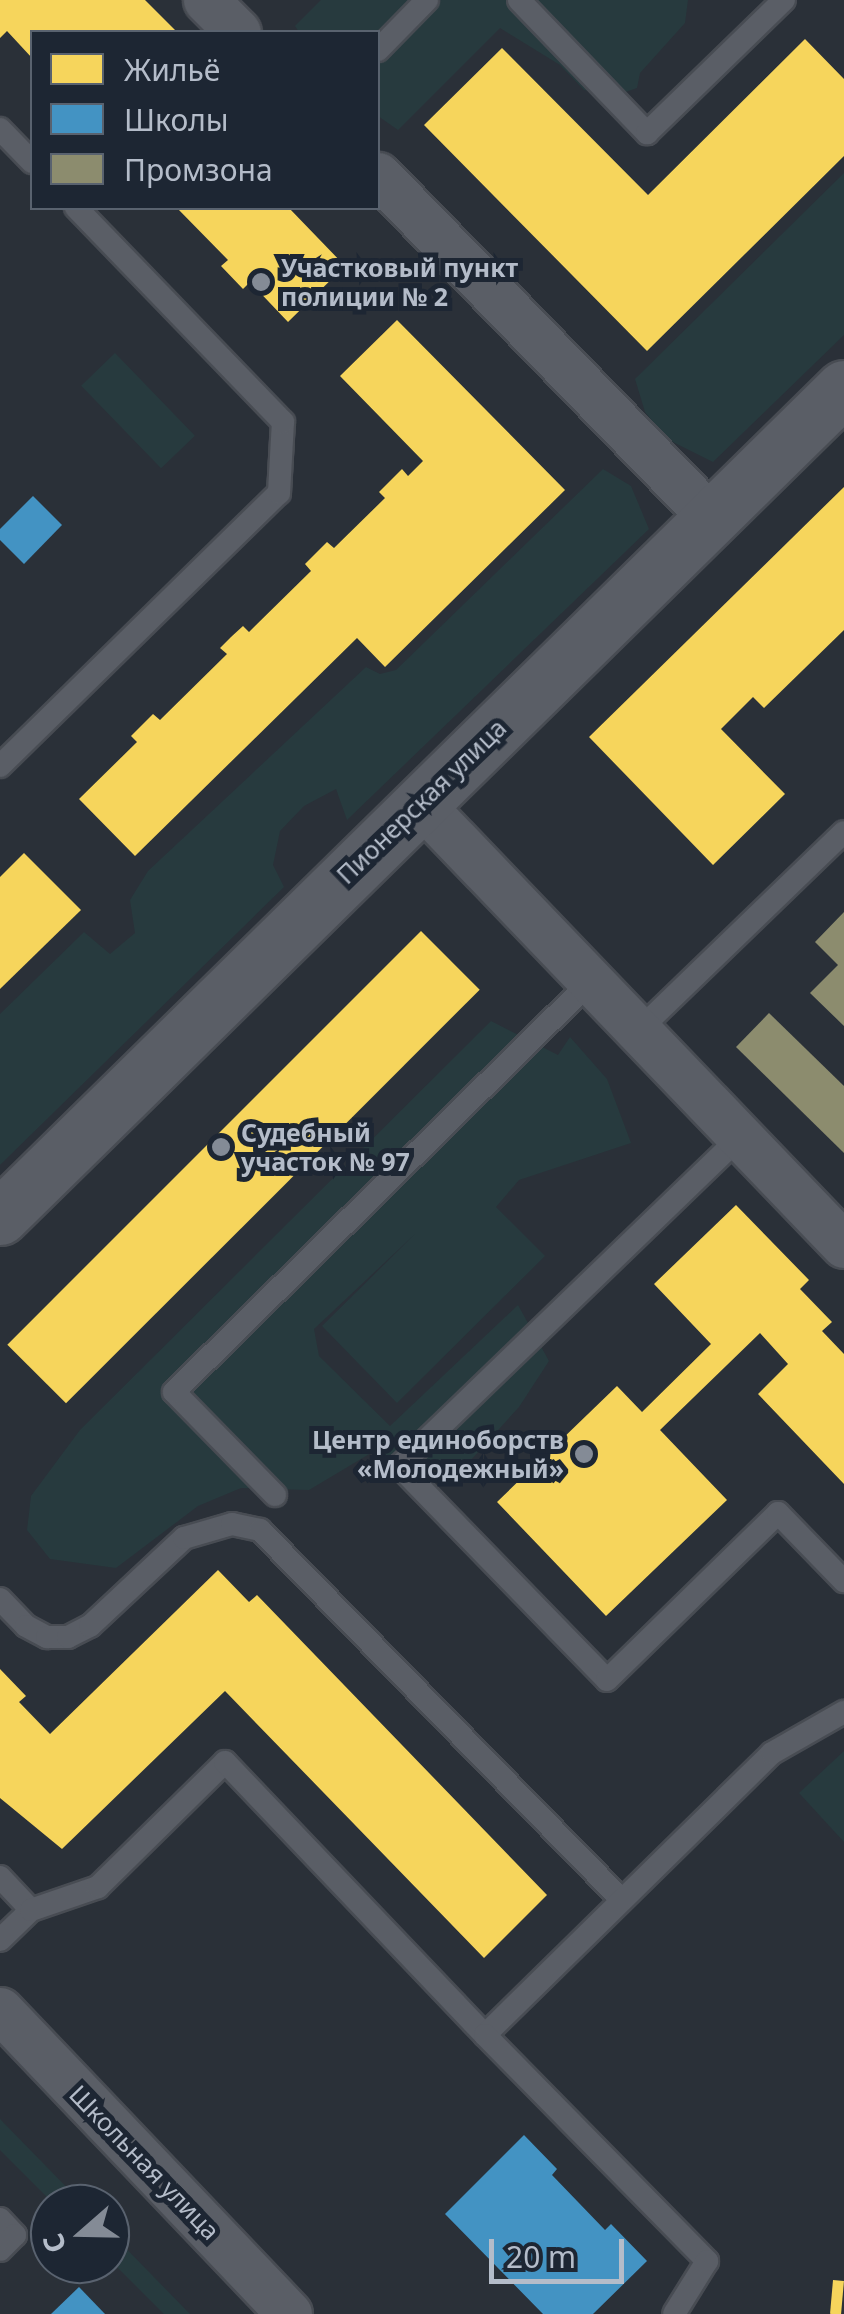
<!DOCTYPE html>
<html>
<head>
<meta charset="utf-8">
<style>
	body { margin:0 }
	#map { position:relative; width:844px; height:2314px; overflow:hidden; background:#2a3038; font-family:"Noto Sans",sans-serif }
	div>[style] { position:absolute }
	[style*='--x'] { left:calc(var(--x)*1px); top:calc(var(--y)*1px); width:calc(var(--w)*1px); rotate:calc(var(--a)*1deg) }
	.green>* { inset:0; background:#273a3e; transform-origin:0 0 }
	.homes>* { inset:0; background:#f6d55c; transform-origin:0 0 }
	.schools>* { inset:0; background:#4393c3 }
	.industry>* { inset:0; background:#8c8c6e }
	.roads { filter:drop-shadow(2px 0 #484c53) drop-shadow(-2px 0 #484c53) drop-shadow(0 2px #484c53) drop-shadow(0 -2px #484c53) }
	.service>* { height:22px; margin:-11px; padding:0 11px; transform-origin:11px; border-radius:11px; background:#5a5e66 }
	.minor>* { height:45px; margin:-22.5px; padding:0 22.5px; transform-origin:22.5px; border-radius:22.5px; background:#5a5e66 }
	.tertiary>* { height:55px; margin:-27.5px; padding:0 27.5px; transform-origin:27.5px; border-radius:27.5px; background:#5a5e66 }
	.dots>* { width:28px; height:28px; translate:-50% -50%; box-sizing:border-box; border:5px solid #1d2633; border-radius:50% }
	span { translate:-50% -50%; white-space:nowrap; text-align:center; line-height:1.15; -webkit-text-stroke:10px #1d2633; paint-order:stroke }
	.poi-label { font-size:25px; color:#b4bcc9; font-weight:700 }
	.left { translate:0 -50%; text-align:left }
	.right { translate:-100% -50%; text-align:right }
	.street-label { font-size:25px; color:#b4bcc9 }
	.legend { position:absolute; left:30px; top:30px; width:350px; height:180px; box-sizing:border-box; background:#1d2633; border:2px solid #59626f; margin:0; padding:12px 18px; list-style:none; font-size:30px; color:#b4bcc9 }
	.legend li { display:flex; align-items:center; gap:20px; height:50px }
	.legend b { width:50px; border:2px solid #59626f }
	.north { position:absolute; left:30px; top:2184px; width:100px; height:100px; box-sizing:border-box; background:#1d2633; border:2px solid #59626f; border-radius:50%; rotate:250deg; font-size:28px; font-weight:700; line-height:40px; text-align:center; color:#b4bcc9 }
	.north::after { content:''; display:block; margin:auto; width:35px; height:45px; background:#848b96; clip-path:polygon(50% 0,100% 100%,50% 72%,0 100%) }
	.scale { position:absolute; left:489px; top:2239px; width:135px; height:45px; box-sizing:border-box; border:5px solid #b4bcc9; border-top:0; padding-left:12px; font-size:30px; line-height:35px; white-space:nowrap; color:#b4bcc9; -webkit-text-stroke:8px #1d2633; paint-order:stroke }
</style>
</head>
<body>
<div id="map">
	<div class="green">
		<div style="clip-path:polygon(321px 0,688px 0,685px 23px,640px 73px,637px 88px,617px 95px,584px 90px,560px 65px,500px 28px,398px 130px,378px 116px,378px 32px,299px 32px,295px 26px)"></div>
		<div style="clip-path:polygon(844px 173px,844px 335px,713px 462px,667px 439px,645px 412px,635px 379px)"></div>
		<div style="left:115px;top:353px;width:115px;height:47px;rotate:46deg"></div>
		<div style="clip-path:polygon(603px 469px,631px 486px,649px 529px,347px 820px,336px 789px,304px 806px,280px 831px,273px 865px,284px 887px,0 1165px,0 1014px,84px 932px,110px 954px,135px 933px,130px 900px,148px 871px,366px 667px,380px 674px,396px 670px)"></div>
		<div style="clip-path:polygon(491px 1021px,558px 1055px,570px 1037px,607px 1079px,631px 1143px,519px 1180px,496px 1207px,545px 1256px,397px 1403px,322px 1326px,416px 1233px,314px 1329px,319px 1356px,390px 1426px,518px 1305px,549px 1361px,519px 1407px,460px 1472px,371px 1453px,309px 1490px,241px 1488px,198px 1506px,116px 1568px,50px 1559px,27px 1530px,31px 1496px,80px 1430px)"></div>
		<div style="clip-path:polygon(844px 1751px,844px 1842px,799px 1793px)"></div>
		<div style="clip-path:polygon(0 2119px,83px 2204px,54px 2204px,0 2150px)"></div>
		<div style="clip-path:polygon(110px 2232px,190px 2314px,164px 2314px,110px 2260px)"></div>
	</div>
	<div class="homes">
		<div style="clip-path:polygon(0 0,145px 0,177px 32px,32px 32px,32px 58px,7px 31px,0 38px)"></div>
		<div style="clip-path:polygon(805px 39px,844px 79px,844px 156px,647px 351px,424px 125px,502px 48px,648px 195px)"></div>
		<div style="clip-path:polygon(177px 208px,289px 208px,345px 266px,288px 322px,250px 282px,243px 289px,221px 266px,228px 260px)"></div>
		<div style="clip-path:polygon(397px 320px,565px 490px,385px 667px,357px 638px,135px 856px,79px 799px,137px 742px,131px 736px,153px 714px,160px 720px,227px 654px,220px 648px,231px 637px,243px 626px,249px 632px,311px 571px,305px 564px,327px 542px,334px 548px,385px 498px,379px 492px,402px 469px,408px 476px,423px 461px,340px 376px)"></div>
		<div style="clip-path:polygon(844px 487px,844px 630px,764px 708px,753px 697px,721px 729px,785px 794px,713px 865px,589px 737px)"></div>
		<div style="clip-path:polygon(24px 853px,81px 910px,0 989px,0 877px)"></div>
		<div style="left:421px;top:931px;width:83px;height:585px;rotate:45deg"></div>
		<div style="clip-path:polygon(736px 1205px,809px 1280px,800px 1289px,832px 1322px,822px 1331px,844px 1354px,844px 1484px,758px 1394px,788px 1364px,760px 1333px,660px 1430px,727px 1500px,606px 1616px,497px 1502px,617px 1386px,642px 1412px,711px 1344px,654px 1284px)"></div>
		<div style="clip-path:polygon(218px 1570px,249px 1602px,257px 1595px,547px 1895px,484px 1958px,225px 1691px,62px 1849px,0 1798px,0 1669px,26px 1696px,19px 1702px,50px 1734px)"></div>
		<div style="left:833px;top:2280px;width:11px;height:34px;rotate:5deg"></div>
	</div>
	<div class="schools">
		<div style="clip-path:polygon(33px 496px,62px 525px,24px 564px,0 540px,0 529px)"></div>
		<div style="clip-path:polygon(524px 2135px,557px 2169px,552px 2175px,605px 2230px,611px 2224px,647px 2261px,593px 2314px,543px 2314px,445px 2214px)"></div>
		<div style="clip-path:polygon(79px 2287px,105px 2314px,51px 2314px)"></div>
	</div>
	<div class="industry">
		<div style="clip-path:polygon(844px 912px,844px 1026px,810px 993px,838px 965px,815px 942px)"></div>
		<div style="clip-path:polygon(769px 1013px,844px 1086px,844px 1153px,736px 1047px)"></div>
	</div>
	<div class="roads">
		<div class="service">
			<div style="--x:519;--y:0;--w:185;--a:46.1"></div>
			<div style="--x:647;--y:133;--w:191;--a:-44.2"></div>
			<div style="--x:378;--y:50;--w:70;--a:-45.6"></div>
			<div style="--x:0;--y:129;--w:46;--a:45.9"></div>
			<div style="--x:0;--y:766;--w:390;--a:-44.4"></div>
			<div style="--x:279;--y:493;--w:71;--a:-86.8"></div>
			<div style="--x:283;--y:422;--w:298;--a:-134"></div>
			<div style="--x:638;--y:1031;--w:286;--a:-44"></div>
			<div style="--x:740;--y:1137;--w:474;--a:136"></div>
			<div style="--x:399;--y:1466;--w:298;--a:45.8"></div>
			<div style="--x:607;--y:1680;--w:239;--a:-44.3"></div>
			<div style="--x:778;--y:1513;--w:95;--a:45.9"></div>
			<div style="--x:275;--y:1495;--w:144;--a:-134.4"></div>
			<div style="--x:174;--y:1392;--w:585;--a:-44.58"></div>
			<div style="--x:0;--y:1599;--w:37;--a:46"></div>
			<div style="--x:26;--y:1626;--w:24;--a:28"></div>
			<div style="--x:47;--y:1637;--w:21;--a:0"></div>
			<div style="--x:68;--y:1637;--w:25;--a:-27"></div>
			<div style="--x:90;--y:1626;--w:129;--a:-43.1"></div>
			<div style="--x:184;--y:1538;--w:50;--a:-16.3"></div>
			<div style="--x:232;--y:1524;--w:29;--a:12"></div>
			<div style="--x:260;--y:1530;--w:515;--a:45.63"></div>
			<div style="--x:0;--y:1877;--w:45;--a:46.8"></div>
			<div style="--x:0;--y:1940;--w:43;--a:-44.1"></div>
			<div style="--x:31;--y:1910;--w:71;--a:-18.9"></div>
			<div style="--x:98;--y:1887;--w:178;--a:-44.5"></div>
			<div style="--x:225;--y:1762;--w:377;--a:46.4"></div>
			<div style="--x:485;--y:2035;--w:402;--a:-44.5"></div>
			<div style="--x:772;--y:1753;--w:83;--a:-29.7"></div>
			<div style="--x:485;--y:2035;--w:317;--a:45.5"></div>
			<div style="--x:707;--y:2261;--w:62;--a:121.9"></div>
			<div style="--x:0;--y:2219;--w:22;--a:47"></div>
			<div style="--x:15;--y:2235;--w:21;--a:135"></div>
		</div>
		<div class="minor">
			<div style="--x:206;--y:0;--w:45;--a:45"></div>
			<div style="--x:378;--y:175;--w:477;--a:45.8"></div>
			<div style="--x:419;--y:802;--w:614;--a:46.19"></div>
			<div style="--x:0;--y:2010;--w:419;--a:46.4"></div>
		</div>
		<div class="tertiary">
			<div style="--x:0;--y:1217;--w:1183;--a:-44.49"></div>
		</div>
	</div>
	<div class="dots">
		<div style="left:261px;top:282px;background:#848b96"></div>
		<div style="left:221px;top:1147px;background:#848b96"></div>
		<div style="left:584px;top:1454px;background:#848b96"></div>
	</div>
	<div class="poi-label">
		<span class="left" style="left:281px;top:282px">Участковый пункт<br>полиции № 2</span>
		<span class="left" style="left:241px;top:1147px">Судебный<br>участок № 97</span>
		<span class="right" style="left:564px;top:1454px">Центр единоборств<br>«Молодежный»</span>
	</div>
	<div class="street-label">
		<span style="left:421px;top:801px;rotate:-44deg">Пионерская улица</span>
		<span style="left:145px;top:2162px;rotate:46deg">Школьная улица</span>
	</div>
	<ul class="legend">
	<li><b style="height:28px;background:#f6d55c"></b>Жильё</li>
	<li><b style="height:28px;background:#4393c3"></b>Школы</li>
	<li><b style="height:28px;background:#8c8c6e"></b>Промзона</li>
	</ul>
	<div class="north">С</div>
	<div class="scale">20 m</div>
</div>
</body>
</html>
